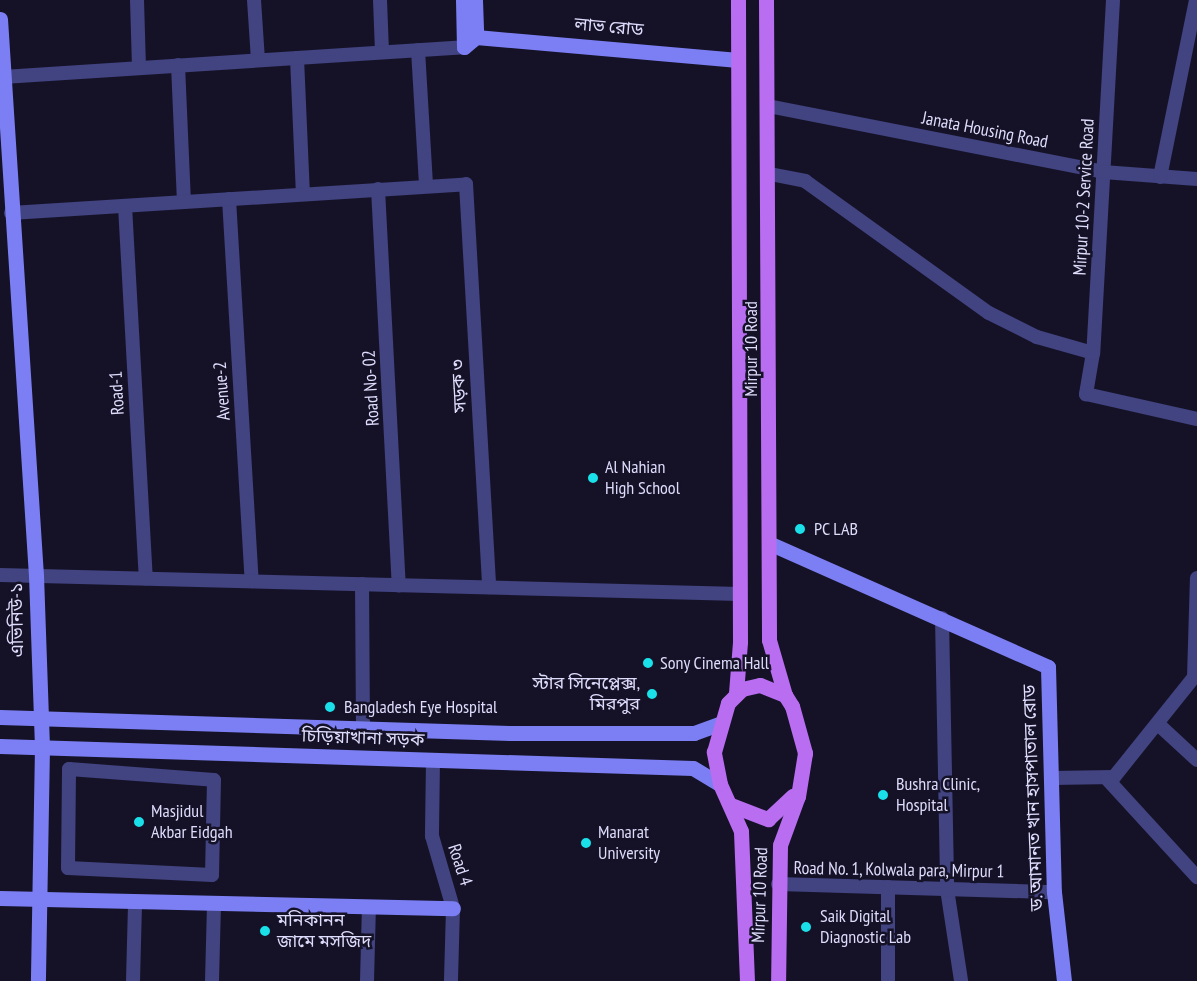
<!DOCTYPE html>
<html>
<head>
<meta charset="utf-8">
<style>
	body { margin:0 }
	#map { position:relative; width:1197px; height:981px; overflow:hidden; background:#151227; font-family:"PT Sans Narrow","Noto Sans Bengali",sans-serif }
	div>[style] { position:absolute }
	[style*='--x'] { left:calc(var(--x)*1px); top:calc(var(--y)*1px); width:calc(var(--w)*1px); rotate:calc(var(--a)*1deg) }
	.street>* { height:14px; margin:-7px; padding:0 7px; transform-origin:7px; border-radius:7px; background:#424381 }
	.secondary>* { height:15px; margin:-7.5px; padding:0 7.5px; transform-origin:7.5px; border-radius:7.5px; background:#7c7ff3 }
	.primary>* { height:15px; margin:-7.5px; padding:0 7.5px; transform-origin:7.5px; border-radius:7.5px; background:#b96df1 }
	.dots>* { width:16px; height:16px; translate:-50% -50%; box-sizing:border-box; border:3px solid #151227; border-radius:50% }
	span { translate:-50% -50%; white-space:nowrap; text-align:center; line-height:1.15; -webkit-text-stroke:5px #151227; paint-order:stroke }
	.street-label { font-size:18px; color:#dedcfc }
	.poi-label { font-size:18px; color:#dedcfc }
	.left { translate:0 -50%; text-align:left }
	.right { translate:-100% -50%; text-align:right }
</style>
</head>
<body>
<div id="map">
	<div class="street">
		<div style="--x:137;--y:0;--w:68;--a:88.3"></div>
		<div style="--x:254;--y:0;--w:60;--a:86.2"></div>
		<div style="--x:380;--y:0;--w:52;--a:87.8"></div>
		<div style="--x:1113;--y:0;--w:354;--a:93.2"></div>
		<div style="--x:1093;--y:353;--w:42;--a:99.7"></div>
		<div style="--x:1086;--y:394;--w:114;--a:12.7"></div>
		<div style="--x:418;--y:50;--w:136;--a:86.6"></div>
		<div style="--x:297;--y:58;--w:136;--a:87.5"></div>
		<div style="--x:178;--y:65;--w:137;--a:87.5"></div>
		<div style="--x:3;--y:77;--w:462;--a:-3.7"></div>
		<div style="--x:768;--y:106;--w:341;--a:11.1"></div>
		<div style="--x:1103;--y:172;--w:94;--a:4.3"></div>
		<div style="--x:770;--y:174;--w:36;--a:11"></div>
		<div style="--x:805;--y:181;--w:226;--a:35.7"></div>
		<div style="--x:989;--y:313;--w:54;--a:26.6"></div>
		<div style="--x:1037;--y:337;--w:58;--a:15.9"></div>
		<div style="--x:1160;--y:177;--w:181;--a:-78.5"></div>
		<div style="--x:378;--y:189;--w:397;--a:87"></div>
		<div style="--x:229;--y:199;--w:383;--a:86.6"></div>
		<div style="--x:125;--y:206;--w:373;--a:86.8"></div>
		<div style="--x:11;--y:213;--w:456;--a:-3.6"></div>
		<div style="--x:466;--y:184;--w:404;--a:86.7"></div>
		<div style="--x:0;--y:575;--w:740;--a:1.47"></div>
		<div style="--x:362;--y:584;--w:143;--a:89.6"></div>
		<div style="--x:942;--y:618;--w:271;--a:88.9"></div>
		<div style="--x:947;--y:889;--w:93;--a:81.3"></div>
		<div style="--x:1158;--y:724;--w:53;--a:42.7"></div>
		<div style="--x:433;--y:760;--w:76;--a:90.8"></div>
		<div style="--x:432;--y:836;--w:75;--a:73.7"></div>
		<div style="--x:453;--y:908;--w:73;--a:91.6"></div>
		<div style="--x:69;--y:769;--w:145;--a:4.3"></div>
		<div style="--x:214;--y:780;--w:95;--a:91.2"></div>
		<div style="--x:212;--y:875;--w:144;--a:-177.2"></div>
		<div style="--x:68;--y:868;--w:99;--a:-89.4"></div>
		<div style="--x:1052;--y:778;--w:62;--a:-0.9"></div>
		<div style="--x:1114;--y:777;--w:128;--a:-51.3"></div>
		<div style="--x:1194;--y:677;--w:99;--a:-88.3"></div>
		<div style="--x:1108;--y:780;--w:132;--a:47.5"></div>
		<div style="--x:778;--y:884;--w:276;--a:1.7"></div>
		<div style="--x:133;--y:981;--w:79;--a:-88.5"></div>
		<div style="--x:212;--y:981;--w:77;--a:-88.5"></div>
		<div style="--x:367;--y:981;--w:74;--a:-88.5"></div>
		<div style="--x:888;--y:981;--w:94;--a:-90"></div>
	</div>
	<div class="secondary">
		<div style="--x:463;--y:0;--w:47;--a:88.8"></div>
		<div style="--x:464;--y:47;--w:16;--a:-40"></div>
		<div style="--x:475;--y:0;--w:37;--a:88"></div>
		<div style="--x:0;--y:19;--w:557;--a:86.3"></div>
		<div style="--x:36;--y:575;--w:172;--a:88"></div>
		<div style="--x:42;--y:747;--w:234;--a:91"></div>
		<div style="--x:464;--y:26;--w:16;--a:43"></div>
		<div style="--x:476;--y:37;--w:263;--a:5"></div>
		<div style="--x:771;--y:544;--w:303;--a:23.9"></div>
		<div style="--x:1048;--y:667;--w:225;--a:88.5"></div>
		<div style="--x:1054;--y:892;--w:90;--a:83.6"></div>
		<div style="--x:0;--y:717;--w:510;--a:1.8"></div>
		<div style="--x:510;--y:733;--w:184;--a:0"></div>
		<div style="--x:694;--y:733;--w:27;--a:-20"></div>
		<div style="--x:0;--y:746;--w:693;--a:1.82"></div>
		<div style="--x:693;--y:768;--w:31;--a:31"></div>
		<div style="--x:0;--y:898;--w:453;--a:1.3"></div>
	</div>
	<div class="primary">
		<div style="--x:766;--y:0;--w:640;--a:89.73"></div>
		<div style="--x:769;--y:640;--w:57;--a:73.8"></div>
		<div style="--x:736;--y:693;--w:51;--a:-85.5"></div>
		<div style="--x:740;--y:642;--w:642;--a:-90.18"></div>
		<div style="--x:731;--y:805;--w:40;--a:21"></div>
		<div style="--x:768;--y:819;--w:34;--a:-43"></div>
		<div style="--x:747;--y:981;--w:150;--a:-92.3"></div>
		<div style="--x:741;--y:831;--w:51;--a:-114.1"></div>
		<div style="--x:720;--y:784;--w:33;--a:-101"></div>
		<div style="--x:714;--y:752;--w:51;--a:-74.1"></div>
		<div style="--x:728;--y:703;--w:20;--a:-45"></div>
		<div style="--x:742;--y:689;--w:18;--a:-13"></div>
		<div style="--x:760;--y:685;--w:27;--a:22"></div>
		<div style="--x:785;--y:695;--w:13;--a:58"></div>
		<div style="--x:792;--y:706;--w:49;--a:74.5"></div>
		<div style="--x:805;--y:753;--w:44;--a:99.2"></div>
		<div style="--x:798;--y:796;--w:52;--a:110.2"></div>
		<div style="--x:780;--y:845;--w:136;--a:90.8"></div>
	</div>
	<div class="dots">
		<div style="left:593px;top:478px;background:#1ae0e9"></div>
		<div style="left:800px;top:529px;background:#1ae0e9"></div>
		<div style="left:648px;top:663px;background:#1ae0e9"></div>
		<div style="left:652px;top:694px;background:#1ae0e9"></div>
		<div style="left:330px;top:707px;background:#1ae0e9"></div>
		<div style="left:883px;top:795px;background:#1ae0e9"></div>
		<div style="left:139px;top:822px;background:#1ae0e9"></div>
		<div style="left:586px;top:843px;background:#1ae0e9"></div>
		<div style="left:806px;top:927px;background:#1ae0e9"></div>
		<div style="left:265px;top:931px;background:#1ae0e9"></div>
	</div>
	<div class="street-label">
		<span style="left:609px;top:27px;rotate:5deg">লাভ রোড</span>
		<span style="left:985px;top:130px;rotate:11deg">Janata Housing Road</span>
		<span style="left:1084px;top:197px;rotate:-87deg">Mirpur 10-2 Service Road</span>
		<span style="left:751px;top:349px;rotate:-90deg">Mirpur 10 Road</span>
		<span style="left:459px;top:386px;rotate:-93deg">সড়ক ৩</span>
		<span style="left:371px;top:388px;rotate:-93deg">Road No- 02</span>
		<span style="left:222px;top:391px;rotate:-94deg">Avenue-2</span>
		<span style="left:117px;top:393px;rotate:-93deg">Road-1</span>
		<span style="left:17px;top:620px;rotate:-91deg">এভিনিউ-১</span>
		<span style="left:363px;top:738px;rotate:2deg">চিড়িয়াখানা সড়ক</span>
		<span style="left:1033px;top:798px;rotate:-92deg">ড. আমানত খান হাসপাতাল রোড</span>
		<span style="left:460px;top:865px;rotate:72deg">Road 4</span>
		<span style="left:899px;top:870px;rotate:1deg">Road No. 1, Kolwala para, Mirpur 1</span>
		<span style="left:760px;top:895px;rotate:-88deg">Mirpur 10 Road</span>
	</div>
	<div class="poi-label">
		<span class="left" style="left:605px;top:478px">Al Nahian<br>High School</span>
		<span class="left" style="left:814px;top:529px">PC LAB</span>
		<span class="left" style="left:660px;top:663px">Sony Cinema Hall</span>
		<span class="right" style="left:640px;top:694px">স্টার সিনেপ্লেক্স,<br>মিরপুর</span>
		<span class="left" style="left:344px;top:707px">Bangladesh Eye Hospital</span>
		<span class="left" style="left:896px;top:795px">Bushra Clinic,<br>Hospital</span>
		<span class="left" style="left:151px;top:822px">Masjidul<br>Akbar Eidgah</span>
		<span class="left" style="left:598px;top:843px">Manarat<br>University</span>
		<span class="left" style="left:820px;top:927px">Saik Digital<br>Diagnostic Lab</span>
		<span class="left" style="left:277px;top:931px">মনিকানন<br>জামে মসজিদ</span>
	</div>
</div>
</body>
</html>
